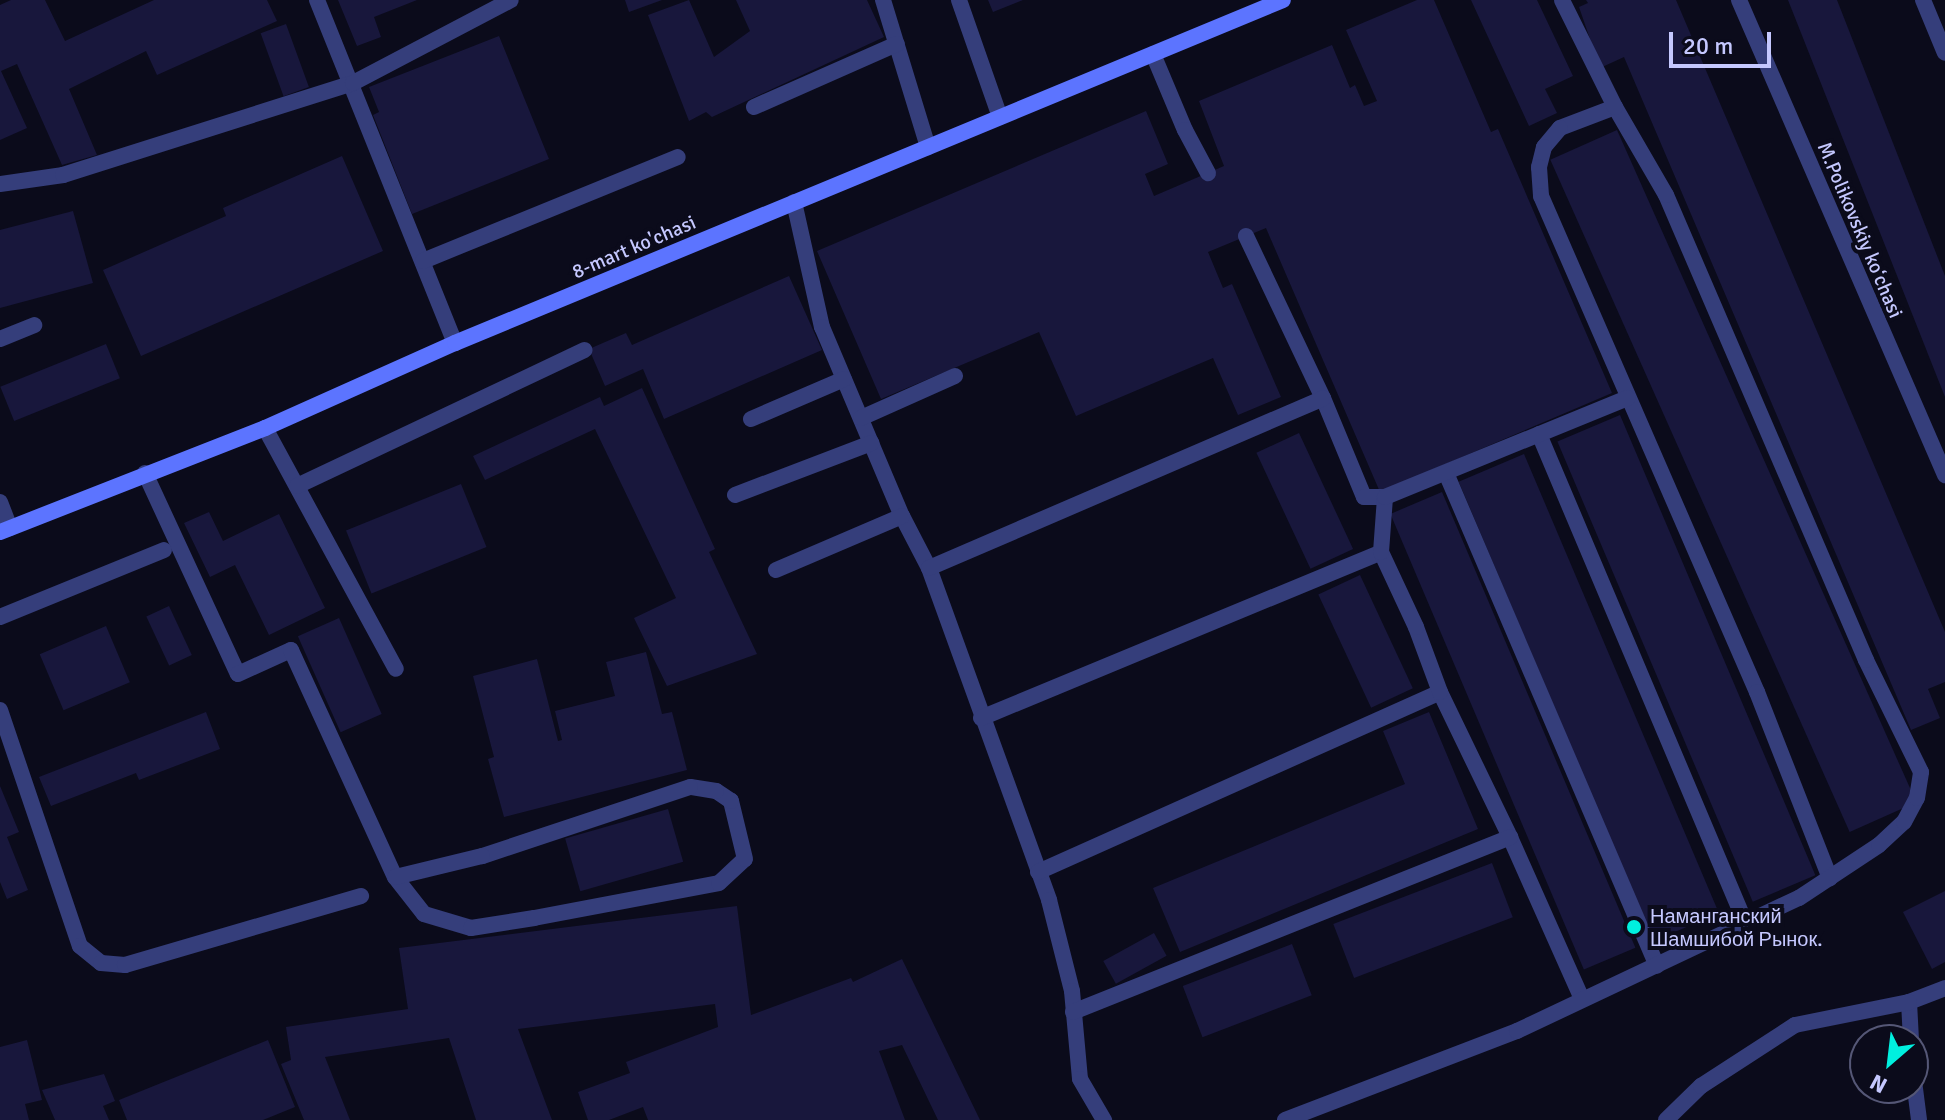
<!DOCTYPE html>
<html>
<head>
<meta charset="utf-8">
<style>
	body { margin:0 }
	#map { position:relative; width:1945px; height:1120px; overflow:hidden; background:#0b0b1b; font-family:Signika,sans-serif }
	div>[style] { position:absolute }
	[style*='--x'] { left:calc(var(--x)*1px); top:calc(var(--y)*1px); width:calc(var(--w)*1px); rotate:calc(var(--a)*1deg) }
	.building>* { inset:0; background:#18173c; transform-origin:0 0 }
	.lane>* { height:16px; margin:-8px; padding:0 8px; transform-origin:8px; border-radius:8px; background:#353e7b }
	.street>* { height:16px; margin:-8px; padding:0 8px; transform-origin:8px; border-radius:8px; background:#353e7b }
	.secondary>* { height:16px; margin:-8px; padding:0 8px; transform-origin:8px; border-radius:8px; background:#5c74ff }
	.dots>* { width:22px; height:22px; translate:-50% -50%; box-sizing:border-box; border:4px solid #0b0b1b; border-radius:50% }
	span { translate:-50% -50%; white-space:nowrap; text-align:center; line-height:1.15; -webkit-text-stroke:8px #0b0b1b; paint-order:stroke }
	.street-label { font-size:20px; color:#c5c8ff }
	.poi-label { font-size:20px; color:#c5c8ff }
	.left { translate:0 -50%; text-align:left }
	.north { position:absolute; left:1849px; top:1024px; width:80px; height:80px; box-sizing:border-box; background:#0b0b1b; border:2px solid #555776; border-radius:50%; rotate:208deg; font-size:22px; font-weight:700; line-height:32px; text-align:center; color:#c5c8ff }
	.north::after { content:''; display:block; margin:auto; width:28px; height:36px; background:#00f0df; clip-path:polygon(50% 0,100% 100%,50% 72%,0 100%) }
	.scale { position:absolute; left:1669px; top:32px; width:102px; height:36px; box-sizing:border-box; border:4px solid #c5c8ff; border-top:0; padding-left:10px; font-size:24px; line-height:28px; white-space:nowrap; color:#c5c8ff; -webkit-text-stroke:6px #0b0b1b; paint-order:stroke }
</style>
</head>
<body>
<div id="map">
	<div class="building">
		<div style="clip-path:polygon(11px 0,45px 0,65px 41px,154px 0,267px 0,277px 21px,157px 75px,146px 51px,69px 89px,97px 155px,62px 165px,17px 64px,1px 71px,27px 128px,0 140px,0 5px)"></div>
		<div style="clip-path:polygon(338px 0,417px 0,374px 17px,381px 37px,357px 46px)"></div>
		<div style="clip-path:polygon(625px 0,662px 0,629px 12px)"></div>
		<div style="clip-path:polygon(689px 0,714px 57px,750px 31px,736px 0,867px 0,884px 37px,712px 117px,706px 112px,689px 121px,648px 15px)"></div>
		<div style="clip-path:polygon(988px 0,1023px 0,993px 12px)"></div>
		<div style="clip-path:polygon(1417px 0,1434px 0,1491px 132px,1498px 129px,1612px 393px,1380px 492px,1266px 228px,1208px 252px,1223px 288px,1232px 284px,1281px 397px,1238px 415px,1213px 358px,1076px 416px,1039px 332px,881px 399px,817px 251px,1146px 111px,1168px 164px,1145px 174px,1154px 196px,1224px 166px,1199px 101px,1332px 45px,1350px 88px,1355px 85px,1364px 106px,1377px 101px,1346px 30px)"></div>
		<div style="clip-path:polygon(1471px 0,1537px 0,1573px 76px,1545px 89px,1557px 113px,1529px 126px)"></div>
		<div style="clip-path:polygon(1586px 0,1676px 0,1945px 632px,1945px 682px,1928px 689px,1940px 718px,1911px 730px,1624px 57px,1600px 68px,1579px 7px,1588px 3px)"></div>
		<div style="clip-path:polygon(1788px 0,1837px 0,1945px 276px,1945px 397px)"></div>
		<div style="left:286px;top:24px;width:67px;height:27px;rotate:70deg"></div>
		<div style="clip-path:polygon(499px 36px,549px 159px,412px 214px,373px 115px,379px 112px,369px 87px)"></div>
		<div style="left:1617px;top:130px;width:736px;height:73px;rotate:66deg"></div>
		<div style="clip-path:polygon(342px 156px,383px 251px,141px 356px,103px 270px,226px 216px,223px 208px)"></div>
		<div style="clip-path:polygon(73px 211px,93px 283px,0 308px,0 230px)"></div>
		<div style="clip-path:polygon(789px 276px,822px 350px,664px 419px,643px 369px,605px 386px,589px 349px,626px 333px,632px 345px)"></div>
		<div style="left:106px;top:344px;width:37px;height:114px;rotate:68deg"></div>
		<div style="clip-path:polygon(642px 388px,715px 549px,709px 552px,757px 654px,667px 686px,634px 618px,676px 598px,595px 429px,485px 480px,473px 456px,600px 397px,604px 406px)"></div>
		<div style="left:1620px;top:415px;width:500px;height:68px;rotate:67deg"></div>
		<div style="left:1299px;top:433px;width:128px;height:47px;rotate:65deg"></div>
		<div style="left:1524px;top:454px;width:499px;height:71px;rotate:67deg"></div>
		<div style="left:461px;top:484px;width:68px;height:124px;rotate:68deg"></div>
		<div style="left:1442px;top:492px;width:495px;height:56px;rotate:67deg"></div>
		<div style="clip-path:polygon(209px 512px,223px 541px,279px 514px,325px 608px,269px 635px,235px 565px,210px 577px,184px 523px)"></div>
		<div style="left:1360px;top:575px;width:125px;height:46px;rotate:65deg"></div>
		<div style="left:169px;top:606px;width:54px;height:25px;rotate:65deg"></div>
		<div style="left:339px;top:618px;width:105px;height:45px;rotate:66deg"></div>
		<div style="left:106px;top:626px;width:61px;height:72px;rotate:67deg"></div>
		<div style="clip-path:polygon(646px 652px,662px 714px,672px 712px,687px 770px,504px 817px,488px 759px,494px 757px,473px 676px,537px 659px,558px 741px,562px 740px,555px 711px,615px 696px,606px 662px)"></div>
		<div style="clip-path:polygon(206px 712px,220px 749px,139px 780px,136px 773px,51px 806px,39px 777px)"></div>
		<div style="clip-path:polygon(1429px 712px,1478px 829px,1180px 952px,1153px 888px,1405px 784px,1383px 731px)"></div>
		<div style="clip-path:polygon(0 786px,19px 832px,7px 837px,28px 890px,7px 899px,0 882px)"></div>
		<div style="left:668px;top:809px;width:55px;height:107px;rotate:74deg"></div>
		<div style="left:1492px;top:863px;width:58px;height:170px;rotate:69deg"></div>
		<div style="clip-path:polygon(1945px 891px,1945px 962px,1932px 969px,1903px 912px)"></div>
		<div style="clip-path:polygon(737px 906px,751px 1015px,851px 978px,853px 982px,902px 959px,980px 1120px,938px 1120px,902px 1045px,879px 1051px,905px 1120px,648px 1120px,643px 1107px,609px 1120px,588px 1120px,578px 1092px,630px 1073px,626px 1062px,718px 1027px,715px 1004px,518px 1029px,552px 1120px,476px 1120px,449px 1038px,325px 1057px,350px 1120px,304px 1120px,281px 1064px,291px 1060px,286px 1027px,408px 1009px,399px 948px)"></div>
		<div style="left:1154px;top:933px;width:26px;height:58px;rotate:61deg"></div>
		<div style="left:1292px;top:944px;width:55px;height:117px;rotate:69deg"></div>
		<div style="clip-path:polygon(27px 1040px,42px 1100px,25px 1104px,29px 1120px,0 1120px,0 1047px)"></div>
		<div style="clip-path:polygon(268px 1040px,295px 1107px,263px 1120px,127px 1120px,119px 1100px)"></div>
		<div style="clip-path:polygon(104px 1074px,115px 1101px,103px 1106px,109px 1120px,55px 1120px,42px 1090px)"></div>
	</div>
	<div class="lane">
		<div style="--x:317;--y:0;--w:370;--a:68.1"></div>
		<div style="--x:883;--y:0;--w:154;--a:73"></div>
		<div style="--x:959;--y:0;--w:124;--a:70.7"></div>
		<div style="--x:1923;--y:0;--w:57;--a:67.5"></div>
		<div style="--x:1153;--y:54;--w:82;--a:67.2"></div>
		<div style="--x:1185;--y:130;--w:49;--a:61.9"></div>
		<div style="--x:754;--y:107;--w:156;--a:-23.8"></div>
		<div style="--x:1615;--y:107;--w:59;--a:159.1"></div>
		<div style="--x:1560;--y:128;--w:25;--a:130"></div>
		<div style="--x:1544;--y:147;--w:21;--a:104"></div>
		<div style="--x:1539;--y:167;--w:29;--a:86"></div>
		<div style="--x:1541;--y:196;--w:541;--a:66.47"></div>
		<div style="--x:1757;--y:692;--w:200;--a:68.6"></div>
		<div style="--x:0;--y:184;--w:64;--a:-8.1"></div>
		<div style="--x:63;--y:175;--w:304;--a:-17.6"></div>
		<div style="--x:353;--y:83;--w:178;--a:-27.7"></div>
		<div style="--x:794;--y:202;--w:128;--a:77.4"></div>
		<div style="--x:822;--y:327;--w:205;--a:67.1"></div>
		<div style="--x:902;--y:516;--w:59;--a:62.6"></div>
		<div style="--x:929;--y:568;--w:353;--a:70.1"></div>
		<div style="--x:1049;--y:900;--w:94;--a:75.8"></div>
		<div style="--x:1072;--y:991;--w:88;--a:84.8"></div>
		<div style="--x:1080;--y:1079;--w:48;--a:59.7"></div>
		<div style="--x:1246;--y:236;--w:179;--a:64.6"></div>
		<div style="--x:1323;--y:398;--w:107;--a:67.5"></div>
		<div style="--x:1364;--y:497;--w:21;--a:0"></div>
		<div style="--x:423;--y:261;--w:275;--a:-22.2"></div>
		<div style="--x:0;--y:339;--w:37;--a:-22"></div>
		<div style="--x:861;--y:418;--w:103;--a:-24.1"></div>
		<div style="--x:751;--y:419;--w:101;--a:-23.3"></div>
		<div style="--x:265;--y:428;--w:274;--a:61.5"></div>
		<div style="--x:1539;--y:434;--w:530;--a:67.11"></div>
		<div style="--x:145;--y:473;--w:221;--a:65.2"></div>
		<div style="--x:238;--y:674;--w:58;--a:-24.4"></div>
		<div style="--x:291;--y:650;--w:250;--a:65.4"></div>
		<div style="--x:395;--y:877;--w:47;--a:51.9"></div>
		<div style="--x:424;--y:914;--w:49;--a:16.6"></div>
		<div style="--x:471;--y:928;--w:64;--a:-9"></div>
		<div style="--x:534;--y:918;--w:188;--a:-10.7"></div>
		<div style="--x:719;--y:883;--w:35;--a:-43"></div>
		<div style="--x:745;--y:859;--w:60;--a:-103.6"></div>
		<div style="--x:731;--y:801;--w:18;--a:-146"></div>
		<div style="--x:716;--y:791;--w:26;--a:-171"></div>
		<div style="--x:690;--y:787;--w:219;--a:161.6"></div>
		<div style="--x:482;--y:856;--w:89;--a:166.4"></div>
		<div style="--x:1446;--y:473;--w:536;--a:66.83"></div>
		<div style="--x:297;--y:486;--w:318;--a:-25.3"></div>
		<div style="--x:735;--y:495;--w:146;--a:-20.9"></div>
		<div style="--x:0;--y:502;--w:28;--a:69"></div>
		<div style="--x:929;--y:568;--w:429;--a:-23.3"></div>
		<div style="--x:776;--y:570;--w:137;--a:-23.2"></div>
		<div style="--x:0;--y:617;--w:177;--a:-22.2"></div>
		<div style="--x:0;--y:710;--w:249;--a:71.3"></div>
		<div style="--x:80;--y:946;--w:27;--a:39"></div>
		<div style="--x:101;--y:963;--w:24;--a:5"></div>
		<div style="--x:125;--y:965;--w:246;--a:-16.3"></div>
		<div style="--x:981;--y:718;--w:433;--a:-22.5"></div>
		<div style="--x:1038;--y:872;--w:440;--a:-24.1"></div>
		<div style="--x:1582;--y:999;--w:177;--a:-114"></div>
		<div style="--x:1510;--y:837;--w:161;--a:-115.8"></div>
		<div style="--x:1440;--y:692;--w:69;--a:-110.3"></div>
		<div style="--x:1416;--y:627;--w:83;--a:-115"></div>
		<div style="--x:1381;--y:552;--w:55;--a:-85.8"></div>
		<div style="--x:1385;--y:497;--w:262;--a:-22.2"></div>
		<div style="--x:1073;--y:1012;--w:471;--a:-21.8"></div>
		<div style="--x:1911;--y:1040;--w:38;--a:-93"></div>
		<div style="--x:1909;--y:1002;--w:39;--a:-21"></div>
		<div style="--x:1913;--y:1073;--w:47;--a:82.7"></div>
		<div style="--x:1285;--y:1120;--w:248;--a:-21"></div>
		<div style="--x:1517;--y:1031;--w:312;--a:-25.3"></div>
		<div style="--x:1799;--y:898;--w:96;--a:-33.5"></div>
		<div style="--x:1879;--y:845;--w:34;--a:-43"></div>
		<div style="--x:1904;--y:822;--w:27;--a:-62"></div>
		<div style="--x:1917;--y:798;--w:26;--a:-81"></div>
		<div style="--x:1921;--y:772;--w:125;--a:-116.2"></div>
		<div style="--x:1866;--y:660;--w:506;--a:-113.27"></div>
		<div style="--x:1666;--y:195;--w:102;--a:-120.1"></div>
		<div style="--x:1615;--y:107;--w:119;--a:-116.4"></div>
		<div style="--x:1666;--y:1120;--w:49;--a:-44.2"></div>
		<div style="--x:1701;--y:1086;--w:112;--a:-33"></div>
		<div style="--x:1795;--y:1025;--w:116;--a:-11.4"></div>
	</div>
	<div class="street">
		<div style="--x:1739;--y:0;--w:518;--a:66.55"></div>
	</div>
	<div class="secondary">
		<div style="--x:0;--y:532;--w:285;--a:-21.4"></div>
		<div style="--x:265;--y:428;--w:208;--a:-24.1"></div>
		<div style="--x:455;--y:343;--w:896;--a:-22.5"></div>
	</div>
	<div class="dots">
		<div style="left:1634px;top:927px;background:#00f0df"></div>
	</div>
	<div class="street-label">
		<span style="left:1860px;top:230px;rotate:67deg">M.Polikovskiy koʻchasi</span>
		<span style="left:634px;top:247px;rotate:-23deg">8-mart ko'chasi</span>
	</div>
	<div class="poi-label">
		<span class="left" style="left:1650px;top:928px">Наманганский<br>Шамшибой Рынок.</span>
	</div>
	<div class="north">N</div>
	<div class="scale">20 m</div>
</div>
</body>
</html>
